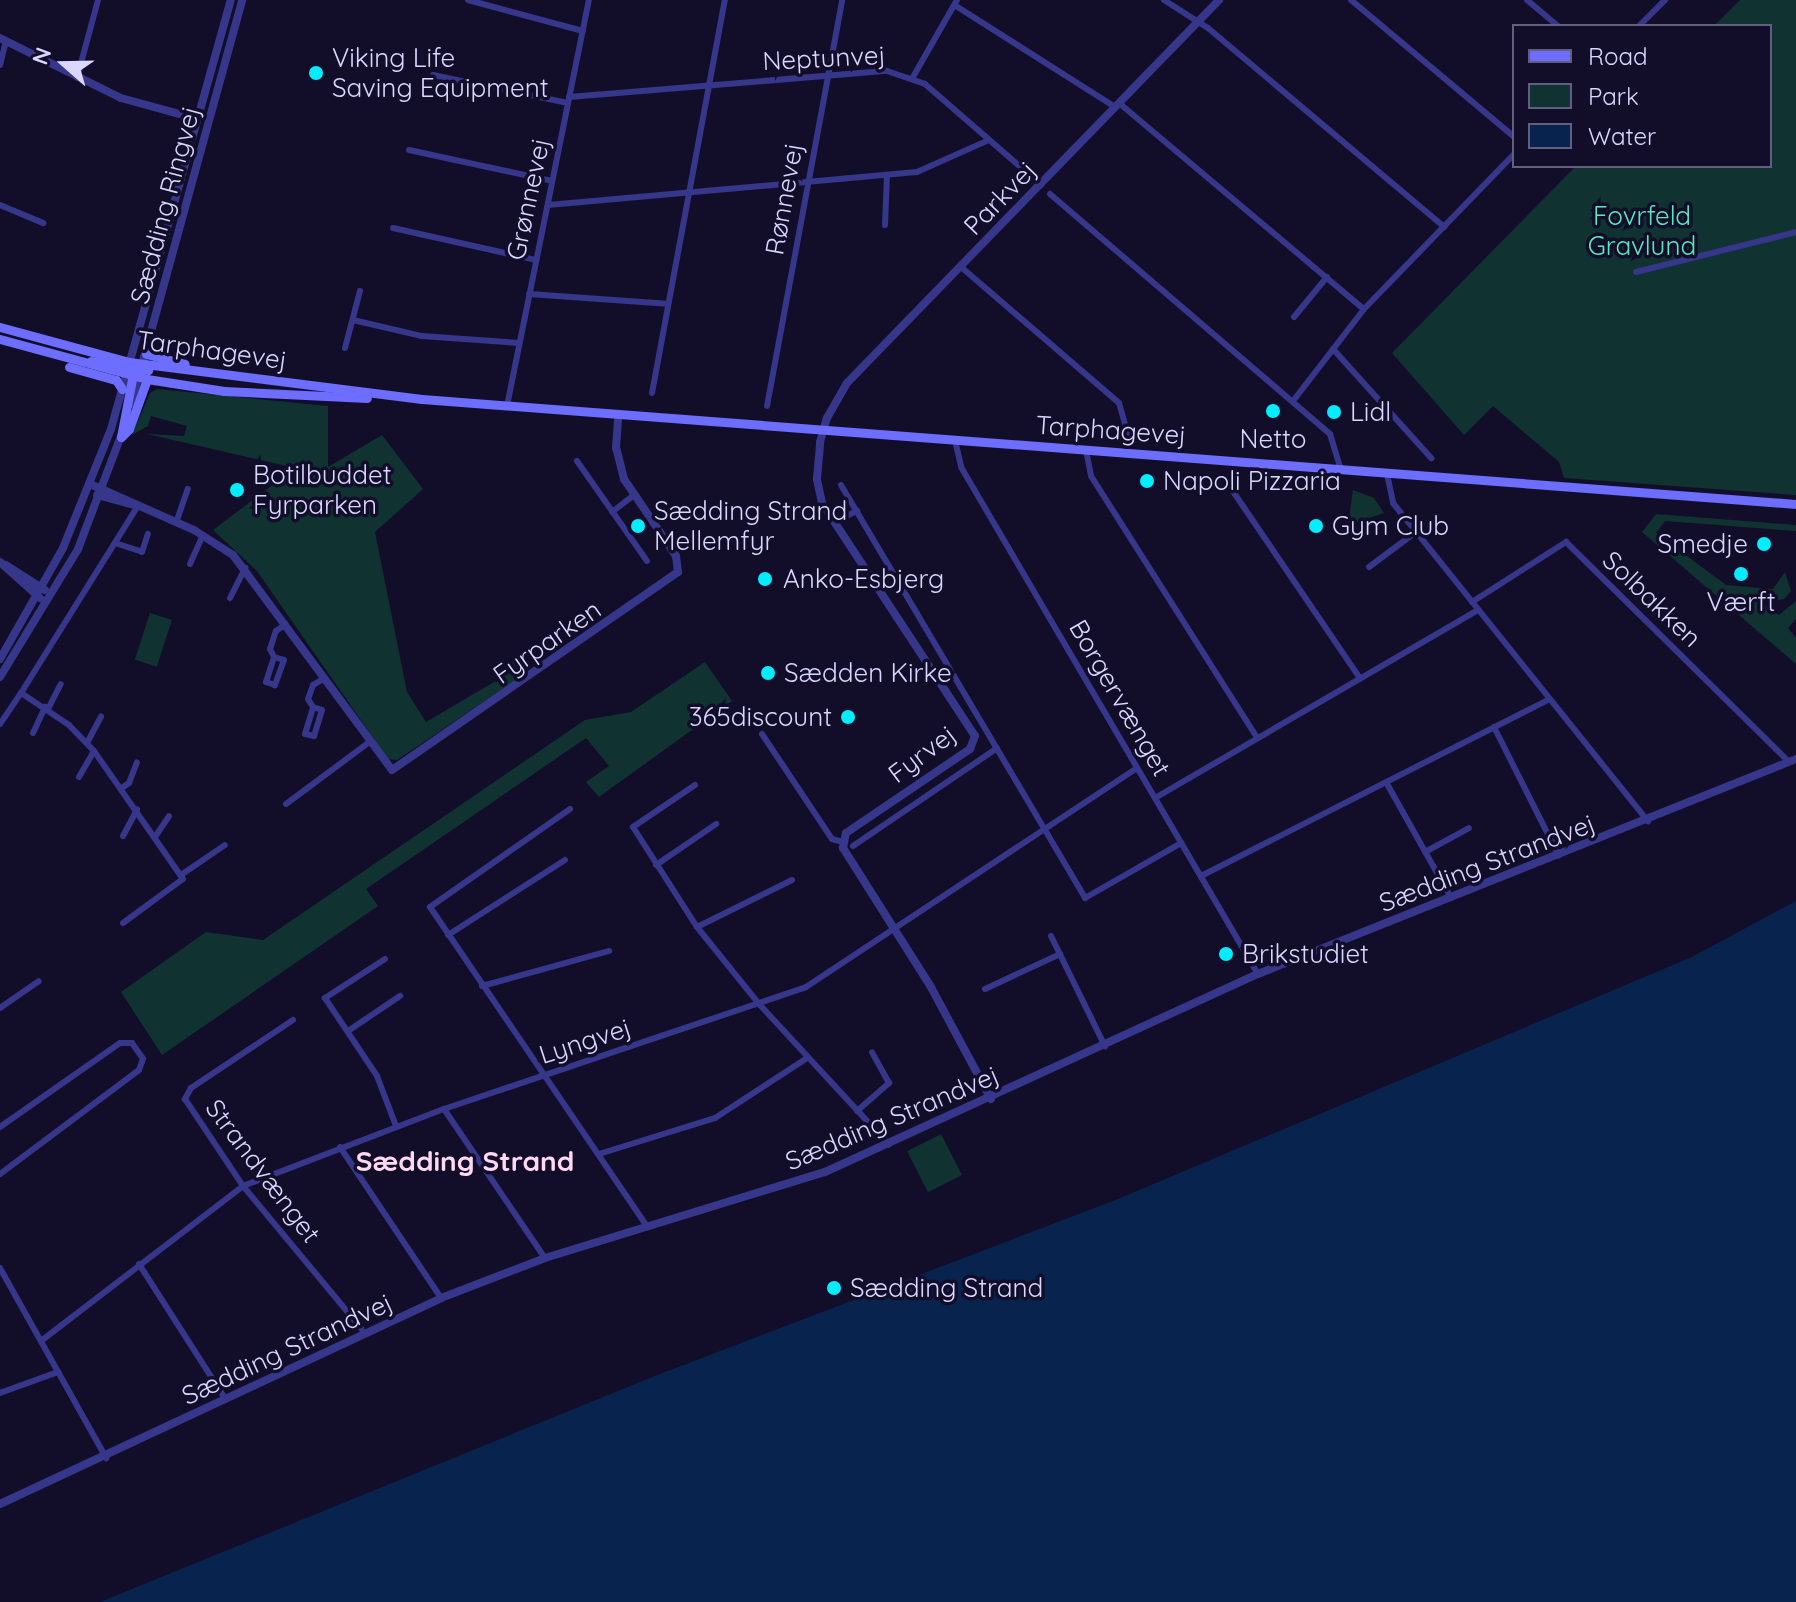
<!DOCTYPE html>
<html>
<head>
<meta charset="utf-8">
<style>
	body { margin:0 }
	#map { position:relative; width:1796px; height:1602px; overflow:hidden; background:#120e29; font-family:Quicksand,sans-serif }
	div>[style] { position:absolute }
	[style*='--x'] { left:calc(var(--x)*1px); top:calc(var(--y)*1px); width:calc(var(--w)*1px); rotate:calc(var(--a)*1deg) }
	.green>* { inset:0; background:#103331; transform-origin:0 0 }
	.water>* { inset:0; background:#08244e }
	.minor>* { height:6px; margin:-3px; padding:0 3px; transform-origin:3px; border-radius:3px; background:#36368b }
	.tertiary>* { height:8px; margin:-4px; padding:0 4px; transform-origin:4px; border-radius:4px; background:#36368b }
	.secondary>* { height:9px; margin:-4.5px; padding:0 4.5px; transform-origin:4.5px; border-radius:4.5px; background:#6d6dff }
	.dots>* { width:22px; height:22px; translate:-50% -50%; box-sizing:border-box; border:4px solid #120e29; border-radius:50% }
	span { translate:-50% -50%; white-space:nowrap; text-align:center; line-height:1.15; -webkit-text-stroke:7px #120e29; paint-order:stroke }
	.poi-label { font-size:26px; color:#d9d6ff }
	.left { translate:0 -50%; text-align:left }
	.right { translate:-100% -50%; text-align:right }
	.street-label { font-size:26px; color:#d9d6ff }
	.park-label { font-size:26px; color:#58e9c1 }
	.neighbourhood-label { font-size:28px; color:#ffd8f2; font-weight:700 }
	.legend { position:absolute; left:1512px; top:24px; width:260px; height:144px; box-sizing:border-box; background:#120e29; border:2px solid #625e7f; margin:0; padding:10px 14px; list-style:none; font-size:24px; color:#d9d6ff }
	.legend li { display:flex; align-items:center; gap:16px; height:40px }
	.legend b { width:40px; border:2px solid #625e7f }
	.north { position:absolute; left:24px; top:24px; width:80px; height:80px; -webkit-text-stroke:6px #120e29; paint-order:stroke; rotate:290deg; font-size:22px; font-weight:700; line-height:32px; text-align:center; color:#d9d6ff }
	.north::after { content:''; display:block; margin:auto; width:28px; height:36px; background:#d9d6ff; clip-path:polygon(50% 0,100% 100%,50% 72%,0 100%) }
</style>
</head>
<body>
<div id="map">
	<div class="green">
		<div style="clip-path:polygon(1740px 0,1796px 0,1796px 495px,1564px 478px,1559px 462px,1493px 406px,1464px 435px,1392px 353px,1576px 166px,1770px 166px,1770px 26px,1714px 26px)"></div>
		<div style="clip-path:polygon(157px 389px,328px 406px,328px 467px,382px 435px,423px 489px,375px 532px,407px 692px,426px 722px,506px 675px,503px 662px,522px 662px,528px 672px,397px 760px,388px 759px,257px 571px,213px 530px,295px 468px,147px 434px,184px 436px,187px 426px,151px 416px,148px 426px,132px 435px,150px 393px)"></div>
		<div style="clip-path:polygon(1353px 490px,1374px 498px,1384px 513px,1348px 525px)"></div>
		<div style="clip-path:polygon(1656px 514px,1796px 525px,1796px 531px,1665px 521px,1656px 533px,1726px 585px,1773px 589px,1785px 572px,1791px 591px,1784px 599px,1761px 603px,1779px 615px,1796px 601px,1796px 619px,1788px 628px,1796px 638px,1796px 664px,1642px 532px)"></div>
		<div style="left:150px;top:613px;width:23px;height:49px;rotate:18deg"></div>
		<div style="clip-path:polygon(705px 662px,732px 701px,599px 797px,586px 782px,609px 766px,586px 738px,366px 889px,378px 906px,162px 1055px,121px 992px,206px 932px,263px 940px,585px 720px,631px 712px)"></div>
		<div style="left:941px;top:1134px;width:46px;height:38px;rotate:63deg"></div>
	</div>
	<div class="water">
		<div style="clip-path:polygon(1796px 901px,1796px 1602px,100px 1602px,655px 1376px,1118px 1199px,1692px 957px)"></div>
	</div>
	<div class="minor">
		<div style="--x:468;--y:0;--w:119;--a:15.1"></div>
		<div style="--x:1164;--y:0;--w:52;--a:32.5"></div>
		<div style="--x:1208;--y:28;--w:309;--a:40.1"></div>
		<div style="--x:1351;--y:0;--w:213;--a:40"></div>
		<div style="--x:1527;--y:0;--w:40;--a:40"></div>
		<div style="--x:956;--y:6;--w:188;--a:32.4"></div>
		<div style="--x:1639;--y:26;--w:37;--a:-45"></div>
		<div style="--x:0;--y:65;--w:25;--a:-76"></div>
		<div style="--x:433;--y:75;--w:138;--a:11.7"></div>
		<div style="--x:913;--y:77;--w:89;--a:-60.3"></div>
		<div style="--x:77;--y:78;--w:81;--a:-74.9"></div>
		<div style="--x:569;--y:97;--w:319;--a:-4.7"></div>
		<div style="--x:887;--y:71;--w:40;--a:18.9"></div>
		<div style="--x:925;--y:84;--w:154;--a:41"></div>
		<div style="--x:1119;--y:103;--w:320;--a:40.1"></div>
		<div style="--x:409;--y:150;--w:146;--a:12.2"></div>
		<div style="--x:1050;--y:194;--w:369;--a:40.6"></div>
		<div style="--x:1330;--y:434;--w:37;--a:73"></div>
		<div style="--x:0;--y:205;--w:47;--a:22.7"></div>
		<div style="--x:548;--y:205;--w:370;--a:-5.1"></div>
		<div style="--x:917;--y:172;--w:79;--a:-24"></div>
		<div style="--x:885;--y:225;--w:49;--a:-87.7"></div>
		<div style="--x:393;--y:228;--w:147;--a:12.6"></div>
		<div style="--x:961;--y:267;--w:208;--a:40.7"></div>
		<div style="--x:1119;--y:403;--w:33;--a:74"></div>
		<div style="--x:1636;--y:272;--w:165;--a:-14"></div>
		<div style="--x:529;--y:294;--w:138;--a:4.1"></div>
		<div style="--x:1294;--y:317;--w:52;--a:-50.5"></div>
		<div style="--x:353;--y:320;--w:71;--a:13.1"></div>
		<div style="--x:422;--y:336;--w:97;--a:4.1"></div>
		<div style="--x:345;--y:348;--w:59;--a:-75.3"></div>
		<div style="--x:1333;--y:349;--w:147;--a:48"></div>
		<div style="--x:652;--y:393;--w:400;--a:-79.5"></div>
		<div style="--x:1293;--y:401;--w:116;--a:-52.3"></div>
		<div style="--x:1364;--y:309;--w:216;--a:-45.9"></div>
		<div style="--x:507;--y:406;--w:414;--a:-78.6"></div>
		<div style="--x:767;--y:406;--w:413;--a:-79.5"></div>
		<div style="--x:955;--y:440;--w:28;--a:77"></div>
		<div style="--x:961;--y:467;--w:588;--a:59.64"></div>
		<div style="--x:1086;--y:450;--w:26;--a:79"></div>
		<div style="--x:1091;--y:476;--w:310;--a:57.6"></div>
		<div style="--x:577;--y:461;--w:122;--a:55"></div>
		<div style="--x:1387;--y:474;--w:30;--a:78"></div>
		<div style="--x:1393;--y:503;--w:408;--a:51.3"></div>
		<div style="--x:1228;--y:484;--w:235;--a:55.8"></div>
		<div style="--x:841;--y:485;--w:480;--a:59.4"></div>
		<div style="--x:1085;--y:898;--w:111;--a:-29.8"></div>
		<div style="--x:612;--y:512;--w:28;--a:-38"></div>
		<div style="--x:835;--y:522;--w:25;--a:-27"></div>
		<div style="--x:176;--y:523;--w:36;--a:-71"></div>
		<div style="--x:115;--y:543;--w:28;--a:18"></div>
		<div style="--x:142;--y:552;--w:19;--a:-72"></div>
		<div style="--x:190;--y:564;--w:32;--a:-66"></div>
		<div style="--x:1369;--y:567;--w:59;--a:-36.7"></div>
		<div style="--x:230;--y:598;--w:34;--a:-63"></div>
		<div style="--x:1472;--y:602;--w:112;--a:-32.6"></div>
		<div style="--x:1566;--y:542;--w:313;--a:44.6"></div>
		<div style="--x:274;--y:657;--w:10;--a:17"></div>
		<div style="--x:284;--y:660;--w:27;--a:110"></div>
		<div style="--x:275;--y:685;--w:9;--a:-162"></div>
		<div style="--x:266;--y:682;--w:26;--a:-72"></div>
		<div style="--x:274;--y:657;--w:9;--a:-117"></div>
		<div style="--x:270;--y:649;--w:19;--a:-72"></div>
		<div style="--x:276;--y:631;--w:12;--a:-35"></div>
		<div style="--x:313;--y:707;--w:9;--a:18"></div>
		<div style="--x:322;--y:710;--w:27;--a:107"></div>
		<div style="--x:314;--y:736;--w:9;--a:-167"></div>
		<div style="--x:305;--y:734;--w:28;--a:-73"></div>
		<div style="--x:313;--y:707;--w:9;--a:-122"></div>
		<div style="--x:308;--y:699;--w:15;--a:-70"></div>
		<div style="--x:313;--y:685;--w:12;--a:-31"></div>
		<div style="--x:48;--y:709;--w:28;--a:-63"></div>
		<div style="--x:0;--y:724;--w:37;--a:-56"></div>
		<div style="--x:1494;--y:727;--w:144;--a:63.3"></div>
		<div style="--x:33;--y:733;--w:29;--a:-65"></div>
		<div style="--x:762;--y:734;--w:126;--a:56.3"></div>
		<div style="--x:832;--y:839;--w:11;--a:15"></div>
		<div style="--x:87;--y:743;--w:30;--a:-62"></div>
		<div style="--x:79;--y:777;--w:30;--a:-60"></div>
		<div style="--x:1386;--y:782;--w:133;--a:60.7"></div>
		<div style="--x:695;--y:785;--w:75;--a:145.9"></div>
		<div style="--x:633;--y:827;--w:119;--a:57.4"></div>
		<div style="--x:697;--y:927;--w:100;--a:51.1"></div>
		<div style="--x:760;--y:1005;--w:190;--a:47.3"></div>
		<div style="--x:122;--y:788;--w:9;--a:-36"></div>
		<div style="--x:129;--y:783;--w:22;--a:-69"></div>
		<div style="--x:1155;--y:798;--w:374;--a:-30.2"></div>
		<div style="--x:286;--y:804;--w:102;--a:-36.6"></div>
		<div style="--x:570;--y:809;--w:171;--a:145"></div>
		<div style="--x:430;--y:907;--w:386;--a:55.8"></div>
		<div style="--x:123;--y:836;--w:30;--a:-62"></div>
		<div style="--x:155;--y:837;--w:25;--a:-56"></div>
		<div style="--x:853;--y:846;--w:174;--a:-34.2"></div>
		<div style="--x:1425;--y:852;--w:50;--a:-28.6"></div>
		<div style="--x:656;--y:865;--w:73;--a:-34.3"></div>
		<div style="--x:181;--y:875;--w:53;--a:-34.3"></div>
		<div style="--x:1201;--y:876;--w:391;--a:-26.9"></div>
		<div style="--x:123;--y:923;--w:74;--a:-36.3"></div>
		<div style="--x:183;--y:879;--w:156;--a:-124.8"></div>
		<div style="--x:94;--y:751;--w:36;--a:-134"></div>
		<div style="--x:69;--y:725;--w:58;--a:-146.3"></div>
		<div style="--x:21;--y:693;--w:221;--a:-58"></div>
		<div style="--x:697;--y:927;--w:106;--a:-26.3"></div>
		<div style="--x:448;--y:935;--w:139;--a:-32.7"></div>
		<div style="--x:1051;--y:936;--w:123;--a:63.9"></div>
		<div style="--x:385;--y:959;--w:72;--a:147"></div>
		<div style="--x:325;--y:998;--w:94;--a:56.3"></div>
		<div style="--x:377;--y:1076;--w:53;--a:69.2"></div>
		<div style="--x:482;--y:986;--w:132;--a:-15.4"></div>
		<div style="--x:985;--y:989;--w:83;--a:-25"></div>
		<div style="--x:0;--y:1008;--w:47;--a:-34.7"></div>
		<div style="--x:293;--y:1020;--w:123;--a:146.3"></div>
		<div style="--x:191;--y:1088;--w:13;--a:119"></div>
		<div style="--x:185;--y:1099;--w:105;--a:56.3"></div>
		<div style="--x:243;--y:1186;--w:192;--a:50.3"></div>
		<div style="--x:348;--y:1031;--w:63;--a:-33.9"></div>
		<div style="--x:444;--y:1109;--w:180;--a:55.9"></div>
		<div style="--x:857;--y:1111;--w:43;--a:-41.2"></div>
		<div style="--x:889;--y:1083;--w:35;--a:-119"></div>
		<div style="--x:0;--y:1127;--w:146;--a:-35"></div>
		<div style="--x:120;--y:1043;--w:12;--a:0"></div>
		<div style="--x:132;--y:1043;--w:19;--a:55"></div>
		<div style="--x:143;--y:1059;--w:12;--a:110"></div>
		<div style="--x:139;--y:1070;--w:174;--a:143.2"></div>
		<div style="--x:340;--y:1147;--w:182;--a:56.2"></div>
		<div style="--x:599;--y:1154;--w:121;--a:-17.2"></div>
		<div style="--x:715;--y:1118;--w:110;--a:-33.1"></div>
		<div style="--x:139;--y:1264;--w:161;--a:57.4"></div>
		<div style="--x:0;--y:1268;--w:218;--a:60.8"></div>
		<div style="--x:41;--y:1341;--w:255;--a:-37.5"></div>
		<div style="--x:243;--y:1186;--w:215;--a:-21"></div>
		<div style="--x:444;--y:1109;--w:382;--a:-18.6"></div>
		<div style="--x:806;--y:987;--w:397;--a:-33.5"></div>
		<div style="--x:0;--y:1393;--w:62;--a:-19.9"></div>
	</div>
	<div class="tertiary">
		<div style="--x:0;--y:38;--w:135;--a:26.4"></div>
		<div style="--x:121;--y:98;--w:76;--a:15.3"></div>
		<div style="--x:131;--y:404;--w:419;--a:-74.6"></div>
		<div style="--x:90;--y:484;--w:114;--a:23.9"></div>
		<div style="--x:194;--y:530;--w:46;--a:32.7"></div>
		<div style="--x:233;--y:555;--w:267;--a:53.5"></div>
		<div style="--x:392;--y:770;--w:348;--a:-34.7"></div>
		<div style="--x:678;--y:572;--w:16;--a:-97"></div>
		<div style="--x:676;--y:556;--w:93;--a:-124"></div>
		<div style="--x:624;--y:479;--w:32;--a:-104"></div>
		<div style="--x:616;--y:448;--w:31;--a:-86"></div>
		<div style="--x:97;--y:495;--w:42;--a:15"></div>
		<div style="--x:0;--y:562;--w:54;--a:42"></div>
		<div style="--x:6;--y:565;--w:46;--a:32.7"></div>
		<div style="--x:0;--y:659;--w:128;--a:-60.4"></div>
		<div style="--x:63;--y:548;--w:128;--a:-68"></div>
		<div style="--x:111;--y:429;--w:445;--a:-74.4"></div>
		<div style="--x:0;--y:677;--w:150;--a:-58.6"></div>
		<div style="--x:78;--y:549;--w:124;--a:-69.2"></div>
		<div style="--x:991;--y:1099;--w:127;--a:-118.2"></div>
		<div style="--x:931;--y:987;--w:165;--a:-122.3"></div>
		<div style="--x:843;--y:848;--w:15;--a:-79"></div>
		<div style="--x:846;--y:833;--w:150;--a:-34.1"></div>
		<div style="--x:970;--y:749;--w:14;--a:-69"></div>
		<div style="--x:975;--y:736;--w:279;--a:-123.3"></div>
		<div style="--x:822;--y:503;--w:25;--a:-102"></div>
		<div style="--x:817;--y:479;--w:37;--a:-85"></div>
		<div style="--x:820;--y:442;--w:25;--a:-74"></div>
		<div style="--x:827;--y:418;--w:40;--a:-60.3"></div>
		<div style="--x:847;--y:383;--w:534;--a:-45.83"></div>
		<div style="--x:0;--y:1504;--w:487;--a:-25"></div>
		<div style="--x:441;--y:1298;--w:111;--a:-21"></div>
		<div style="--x:545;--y:1258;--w:293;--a:-17.1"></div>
		<div style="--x:825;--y:1172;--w:476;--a:-24.6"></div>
		<div style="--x:1258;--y:974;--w:579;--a:-21.78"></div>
	</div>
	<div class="secondary">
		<div style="--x:0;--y:327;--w:134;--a:15.2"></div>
		<div style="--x:129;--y:362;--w:295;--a:7.2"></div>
		<div style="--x:422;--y:399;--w:1378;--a:4.37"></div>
		<div style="--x:0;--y:339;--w:152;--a:15.2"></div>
		<div style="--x:147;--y:379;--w:78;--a:8.9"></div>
		<div style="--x:224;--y:391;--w:143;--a:2.8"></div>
		<div style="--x:146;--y:354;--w:40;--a:14.4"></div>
		<div style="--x:91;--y:361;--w:58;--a:9"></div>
		<div style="--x:69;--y:367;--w:49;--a:15.5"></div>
		<div style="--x:116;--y:380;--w:11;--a:56"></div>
		<div style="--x:121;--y:437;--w:64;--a:-79.2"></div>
		<div style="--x:121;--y:437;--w:11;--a:-45"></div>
		<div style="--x:129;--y:429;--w:53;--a:-70.2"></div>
	</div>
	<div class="dots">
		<div style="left:316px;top:73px;background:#02edff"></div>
		<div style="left:1273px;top:411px;background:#02edff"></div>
		<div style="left:1334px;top:412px;background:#02edff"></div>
		<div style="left:1147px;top:481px;background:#02edff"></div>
		<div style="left:237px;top:490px;background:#02edff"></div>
		<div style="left:638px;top:526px;background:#02edff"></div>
		<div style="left:1316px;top:526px;background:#02edff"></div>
		<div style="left:1764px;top:544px;background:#02edff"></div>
		<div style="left:1741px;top:574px;background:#02edff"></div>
		<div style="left:765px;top:579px;background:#02edff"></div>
		<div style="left:768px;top:673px;background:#02edff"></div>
		<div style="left:848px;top:717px;background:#02edff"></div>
		<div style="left:1226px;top:954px;background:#02edff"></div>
		<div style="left:834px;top:1288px;background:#02edff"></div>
	</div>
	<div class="poi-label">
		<span class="left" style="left:332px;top:73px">Viking Life<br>Saving Equipment</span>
		<span class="left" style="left:1350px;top:412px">Lidl</span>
		<span style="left:1273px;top:439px">Netto</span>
		<span class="left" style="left:253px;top:490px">Botilbuddet<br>Fyrparken</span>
		<span class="left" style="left:1163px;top:481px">Napoli Pizzaria</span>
		<span class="left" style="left:654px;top:526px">Sædding Strand<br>Mellemfyr</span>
		<span class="left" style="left:1332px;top:526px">Gym Club</span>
		<span class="right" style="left:1748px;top:544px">Smedje</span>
		<span class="left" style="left:783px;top:579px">Anko-Esbjerg</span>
		<span style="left:1741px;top:602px">Værft</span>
		<span class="left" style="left:784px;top:673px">Sædden Kirke</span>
		<span class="right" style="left:832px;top:717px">365discount</span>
		<span class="left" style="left:1242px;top:954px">Brikstudiet</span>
		<span class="left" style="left:850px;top:1288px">Sædding Strand</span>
	</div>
	<div class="street-label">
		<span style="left:824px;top:58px;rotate:-3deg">Neptunvej</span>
		<span style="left:1000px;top:198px;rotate:-46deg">Parkvej</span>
		<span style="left:528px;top:199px;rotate:-78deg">Grønnevej</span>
		<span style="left:784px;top:199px;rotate:-80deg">Rønnevej</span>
		<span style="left:165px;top:205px;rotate:-75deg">Sædding Ringvej</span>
		<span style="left:212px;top:350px;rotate:8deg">Tarphagevej</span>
		<span style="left:1111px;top:430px;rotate:4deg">Tarphagevej</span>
		<span style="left:1652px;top:599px;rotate:44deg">Solbakken</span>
		<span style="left:547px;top:642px;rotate:-35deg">Fyrparken</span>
		<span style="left:1120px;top:698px;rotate:60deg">Borgervænget</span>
		<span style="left:922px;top:754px;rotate:-37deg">Fyrvej</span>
		<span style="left:1487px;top:863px;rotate:-21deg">Sædding Strandvej</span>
		<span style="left:585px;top:1041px;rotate:-18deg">Lyngvej</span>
		<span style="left:892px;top:1118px;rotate:-23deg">Sædding Strandvej</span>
		<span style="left:263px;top:1171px;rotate:53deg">Strandvænget</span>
		<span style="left:287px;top:1349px;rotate:-25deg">Sædding Strandvej</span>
	</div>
	<div class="park-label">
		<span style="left:1642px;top:231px">Fovrfeld<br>Gravlund</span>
	</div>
	<div class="neighbourhood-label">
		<span style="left:465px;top:1161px">Sædding Strand</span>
	</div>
	<ul class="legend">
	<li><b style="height:10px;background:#6d6dff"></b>Road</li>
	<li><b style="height:22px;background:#103331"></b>Park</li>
	<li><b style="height:22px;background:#08244e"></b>Water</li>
	</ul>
	<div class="north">N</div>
</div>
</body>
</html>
